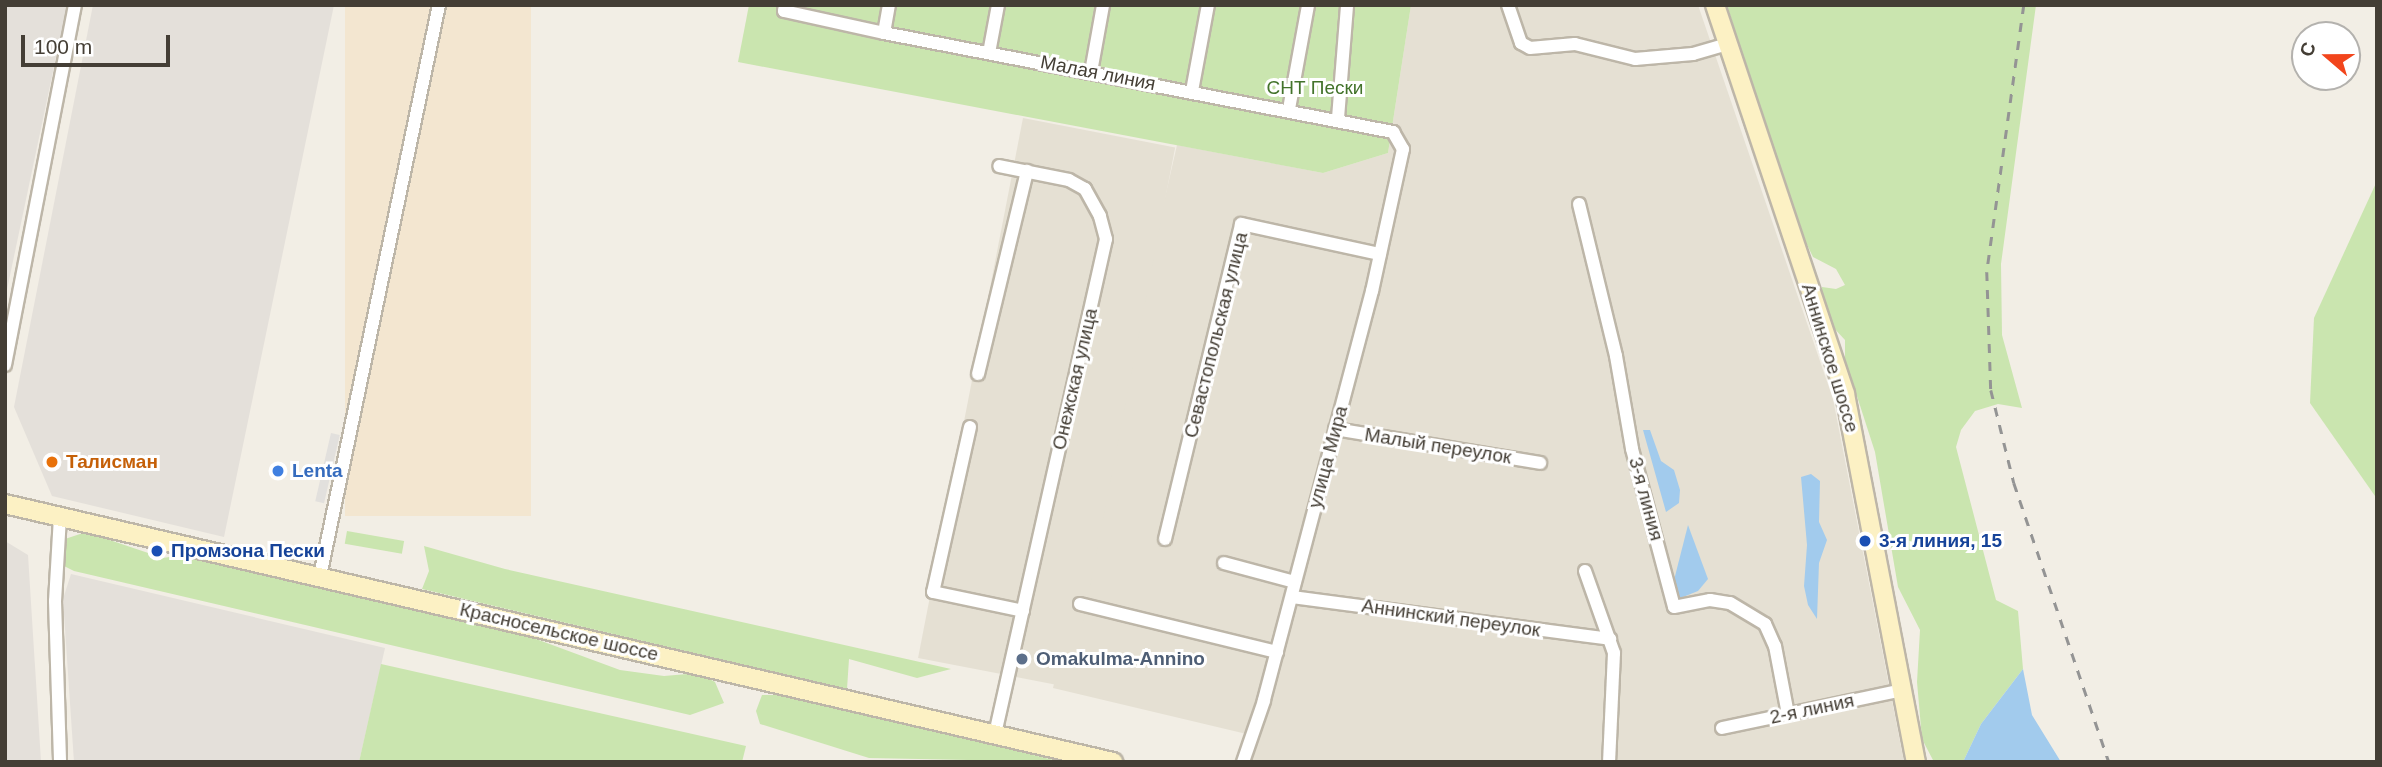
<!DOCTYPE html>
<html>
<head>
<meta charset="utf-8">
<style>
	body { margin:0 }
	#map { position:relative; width:2382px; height:767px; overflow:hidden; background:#f2eee5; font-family:Helvetica,sans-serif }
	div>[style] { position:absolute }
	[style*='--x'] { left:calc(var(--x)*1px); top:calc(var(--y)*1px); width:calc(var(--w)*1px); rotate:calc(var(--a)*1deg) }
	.residential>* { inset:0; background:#e5e0d3; transform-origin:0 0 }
	.commercial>* { inset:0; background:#f3e6d0; transform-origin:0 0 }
	.industrial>* { inset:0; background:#e4e0da }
	.green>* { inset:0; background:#cae5af; transform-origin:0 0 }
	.parking>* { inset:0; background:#e2e0dd; transform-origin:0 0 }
	.water>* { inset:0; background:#a2cbed }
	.roads { filter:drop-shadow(2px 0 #bdb6a8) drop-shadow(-2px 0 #bdb6a8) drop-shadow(0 2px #bdb6a8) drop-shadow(0 -2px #bdb6a8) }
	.street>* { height:12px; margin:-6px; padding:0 6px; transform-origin:6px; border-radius:6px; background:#fff }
	.secondary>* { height:18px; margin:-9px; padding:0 9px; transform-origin:9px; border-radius:9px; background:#fcf1c4 }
	.rail>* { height:2.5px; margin-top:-1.25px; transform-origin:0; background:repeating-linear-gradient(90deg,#949494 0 9px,transparent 0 18px) }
	.dots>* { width:19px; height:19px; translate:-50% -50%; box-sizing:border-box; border:4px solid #fff; border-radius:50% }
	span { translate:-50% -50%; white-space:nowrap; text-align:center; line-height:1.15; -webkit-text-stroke:6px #fff; paint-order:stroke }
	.street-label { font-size:19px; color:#443e35 }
	.park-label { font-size:19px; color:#43732b }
	.food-label { font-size:19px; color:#c56008; font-weight:700 }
	.left { translate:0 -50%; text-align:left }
	.shop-label { font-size:19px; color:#366cbe; font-weight:700 }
	.transit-label { font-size:19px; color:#164399; font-weight:700 }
	.service-label { font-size:19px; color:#4e5e75; font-weight:700 }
	.frame { position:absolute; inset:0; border:7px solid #443e35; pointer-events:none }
	.north { position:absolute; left:2291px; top:21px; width:70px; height:70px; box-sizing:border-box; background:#fff; border:2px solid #b4b2ae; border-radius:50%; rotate:290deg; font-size:19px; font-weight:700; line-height:28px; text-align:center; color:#443e35 }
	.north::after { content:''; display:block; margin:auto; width:24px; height:32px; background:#f2451c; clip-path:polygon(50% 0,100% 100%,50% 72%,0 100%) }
	.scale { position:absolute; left:21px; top:35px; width:149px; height:32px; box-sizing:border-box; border:4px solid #443e35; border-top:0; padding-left:9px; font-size:21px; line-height:24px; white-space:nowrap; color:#443e35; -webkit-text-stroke:5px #fff; paint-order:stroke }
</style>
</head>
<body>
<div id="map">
	<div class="residential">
		<div style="clip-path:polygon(1411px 5px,1698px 5px,1833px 399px,1904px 762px,1250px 762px,1255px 736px,1053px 688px,1177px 145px,1323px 173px,1388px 153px)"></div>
		<div style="left:1023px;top:118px;width:155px;height:550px;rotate:11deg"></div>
	</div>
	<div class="commercial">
		<div style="left:345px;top:5px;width:186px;height:511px"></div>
	</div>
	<div class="industrial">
		<div style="clip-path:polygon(5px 5px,67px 5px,5px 299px)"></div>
		<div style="clip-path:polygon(93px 5px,334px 5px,224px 537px,52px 496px,14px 407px)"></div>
		<div style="clip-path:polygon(5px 541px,28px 555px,41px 762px,5px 762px)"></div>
		<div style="clip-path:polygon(71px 574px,385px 648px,359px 762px,74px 762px,63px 599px)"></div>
	</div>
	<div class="green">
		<div style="clip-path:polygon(749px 5px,1411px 5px,1388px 153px,1323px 173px,738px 62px)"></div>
		<div style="clip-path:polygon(1727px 5px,2036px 5px,2001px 264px,2002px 335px,2022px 408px,1998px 404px,1975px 411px,1961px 430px,1956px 447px,1996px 600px,2018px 611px,2023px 669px,1981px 724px,1963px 762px,1934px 762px,1922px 739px,1917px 682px,1920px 630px,1898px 587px,1875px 452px,1845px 359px,1845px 340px,1832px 326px,1822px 297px,1822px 287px,1836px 289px,1845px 285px,1836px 269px,1813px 257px,1795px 220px)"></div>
		<div style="clip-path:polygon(2377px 181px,2377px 495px,2375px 496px,2310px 403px,2314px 318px)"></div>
		<div style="left:347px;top:531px;width:58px;height:13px;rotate:10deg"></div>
		<div style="clip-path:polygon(86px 532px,163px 558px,181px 555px,517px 632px,620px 670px,664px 676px,699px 673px,715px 682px,724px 703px,690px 715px,74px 571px,62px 565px,65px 539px)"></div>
		<div style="clip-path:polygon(424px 546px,505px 569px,951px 669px,917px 678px,849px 659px,847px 689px,753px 667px,422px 589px,429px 571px)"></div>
		<div style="clip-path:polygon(381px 664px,746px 746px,742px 762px,359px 762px)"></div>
		<div style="clip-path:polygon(762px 695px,788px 695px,1062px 762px,869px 758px,760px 724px,756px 711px)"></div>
	</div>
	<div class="parking">
		<div style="left:331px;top:433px;width:9px;height:70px;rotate:13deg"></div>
	</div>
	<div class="water">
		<div style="clip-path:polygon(1643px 430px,1650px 430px,1661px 461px,1674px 470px,1680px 490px,1679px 503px,1666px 512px)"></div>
		<div style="clip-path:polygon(1811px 474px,1820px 481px,1819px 522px,1827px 540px,1819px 563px,1817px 619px,1808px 605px,1804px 586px,1807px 545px,1801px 477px)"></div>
		<div style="clip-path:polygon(1688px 525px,1708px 579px,1698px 591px,1678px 599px,1673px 584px)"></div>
		<div style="clip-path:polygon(2023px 669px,2032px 715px,2061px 762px,1963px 762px,1981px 724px)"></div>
	</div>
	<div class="roads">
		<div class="street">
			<div style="--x:785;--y:5;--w:6;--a:99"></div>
			<div style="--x:784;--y:11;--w:102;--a:12.4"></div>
			<div style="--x:884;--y:33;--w:519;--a:11.01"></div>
			<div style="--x:1393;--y:132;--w:20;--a:60"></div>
			<div style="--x:1403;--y:149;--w:145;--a:102.3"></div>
			<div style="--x:1372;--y:291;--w:424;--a:104.8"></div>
			<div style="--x:1264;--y:701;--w:65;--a:109"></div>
			<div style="--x:1508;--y:5;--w:40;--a:71.1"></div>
			<div style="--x:1521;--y:43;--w:10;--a:29"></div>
			<div style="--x:1530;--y:48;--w:45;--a:-5.1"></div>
			<div style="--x:1575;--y:44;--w:62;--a:14"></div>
			<div style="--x:1635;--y:59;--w:58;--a:-4.9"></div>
			<div style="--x:1693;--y:54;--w:35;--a:-16"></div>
			<div style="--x:884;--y:33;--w:28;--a:-80"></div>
			<div style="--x:989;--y:53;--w:49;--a:-79.4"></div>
			<div style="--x:1091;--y:72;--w:68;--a:-79.8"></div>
			<div style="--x:1192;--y:91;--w:87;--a:-79.5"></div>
			<div style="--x:1289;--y:109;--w:106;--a:-79.6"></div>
			<div style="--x:1338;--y:118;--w:113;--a:-85.4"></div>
			<div style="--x:1579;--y:204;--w:156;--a:76.3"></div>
			<div style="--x:1616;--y:356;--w:94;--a:80.2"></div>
			<div style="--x:1632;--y:449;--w:163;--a:75.1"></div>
			<div style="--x:1674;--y:607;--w:37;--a:-11"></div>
			<div style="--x:1710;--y:600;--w:20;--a:9"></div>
			<div style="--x:1730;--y:603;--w:41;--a:31"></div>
			<div style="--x:1765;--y:624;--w:24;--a:66"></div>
			<div style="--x:1775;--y:646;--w:69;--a:79.2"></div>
			<div style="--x:5;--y:365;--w:367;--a:-79"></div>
			<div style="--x:978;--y:374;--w:209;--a:-76.4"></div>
			<div style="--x:970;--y:427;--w:169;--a:102.6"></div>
			<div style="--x:933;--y:592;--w:92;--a:11.9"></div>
			<div style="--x:1335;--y:429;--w:208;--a:9.4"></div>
			<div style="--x:60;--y:517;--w:84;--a:93.4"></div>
			<div style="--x:55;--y:601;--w:161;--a:88.2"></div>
			<div style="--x:1165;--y:539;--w:324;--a:-76.4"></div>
			<div style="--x:1241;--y:224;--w:142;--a:12.2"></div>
			<div style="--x:1224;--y:563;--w:73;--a:15"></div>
			<div style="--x:1585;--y:571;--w:87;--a:70.5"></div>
			<div style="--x:1614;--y:653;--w:109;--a:92.6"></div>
			<div style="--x:320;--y:576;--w:583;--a:-78.23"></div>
			<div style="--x:1292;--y:597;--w:321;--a:7.5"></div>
			<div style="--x:1080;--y:604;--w:203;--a:13.7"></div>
			<div style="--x:1722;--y:728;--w:184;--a:-11.9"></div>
			<div style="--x:995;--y:734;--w:507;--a:-77.36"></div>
			<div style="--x:1106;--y:239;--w:24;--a:-105"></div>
			<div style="--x:1100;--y:216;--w:31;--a:-119"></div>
			<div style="--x:1085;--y:189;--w:18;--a:-151"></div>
			<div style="--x:1069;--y:180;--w:71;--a:-168.7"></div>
		</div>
		<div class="secondary">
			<div style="--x:1715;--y:5;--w:410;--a:71.5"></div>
			<div style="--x:1845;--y:394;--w:375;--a:79.1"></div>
			<div style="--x:5;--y:504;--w:1138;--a:13.11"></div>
		</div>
	</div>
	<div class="rail">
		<div style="--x:2024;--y:5;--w:270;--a:97.9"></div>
		<div style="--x:1987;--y:272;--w:118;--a:88.1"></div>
		<div style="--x:1991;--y:390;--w:96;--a:76.1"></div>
		<div style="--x:2014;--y:483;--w:295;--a:71.2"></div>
	</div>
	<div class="dots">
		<div style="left:52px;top:462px;background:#e8710a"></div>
		<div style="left:278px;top:471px;background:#3f7fe0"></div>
		<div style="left:1865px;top:541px;background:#1a4fb4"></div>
		<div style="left:157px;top:551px;background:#1a4fb4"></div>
		<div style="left:1022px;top:659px;background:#5c6f8a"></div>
	</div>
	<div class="street-label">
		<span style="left:1098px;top:73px;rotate:11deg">Малая линия</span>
		<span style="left:1216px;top:335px;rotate:-76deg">Севастопольская улица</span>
		<span style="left:1830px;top:358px;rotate:73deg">Аннинское шоссе</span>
		<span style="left:1075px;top:379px;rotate:-77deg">Онежская улица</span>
		<span style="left:1438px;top:446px;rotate:9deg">Малый переулок</span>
		<span style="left:1328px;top:457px;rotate:-75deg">улица Мира</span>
		<span style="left:1646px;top:499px;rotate:75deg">3-я линия</span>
		<span style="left:1451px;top:618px;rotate:8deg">Аннинский переулок</span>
		<span style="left:559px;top:632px;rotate:13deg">Красносельское шоссе</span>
		<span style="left:1812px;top:709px;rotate:-12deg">2-я линия</span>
	</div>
	<div class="park-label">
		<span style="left:1315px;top:88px">СНТ Пески</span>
	</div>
	<div class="food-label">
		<span class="left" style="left:66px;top:462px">Талисман</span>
	</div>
	<div class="shop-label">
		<span class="left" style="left:292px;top:471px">Lenta</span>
	</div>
	<div class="transit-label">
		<span class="left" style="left:1879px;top:541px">3-я линия, 15</span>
		<span class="left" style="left:171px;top:551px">Промзона Пески</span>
	</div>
	<div class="service-label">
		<span class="left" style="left:1036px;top:659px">Omakulma-Annino</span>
	</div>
	<div class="frame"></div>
	<div class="north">С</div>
	<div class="scale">100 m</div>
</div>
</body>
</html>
